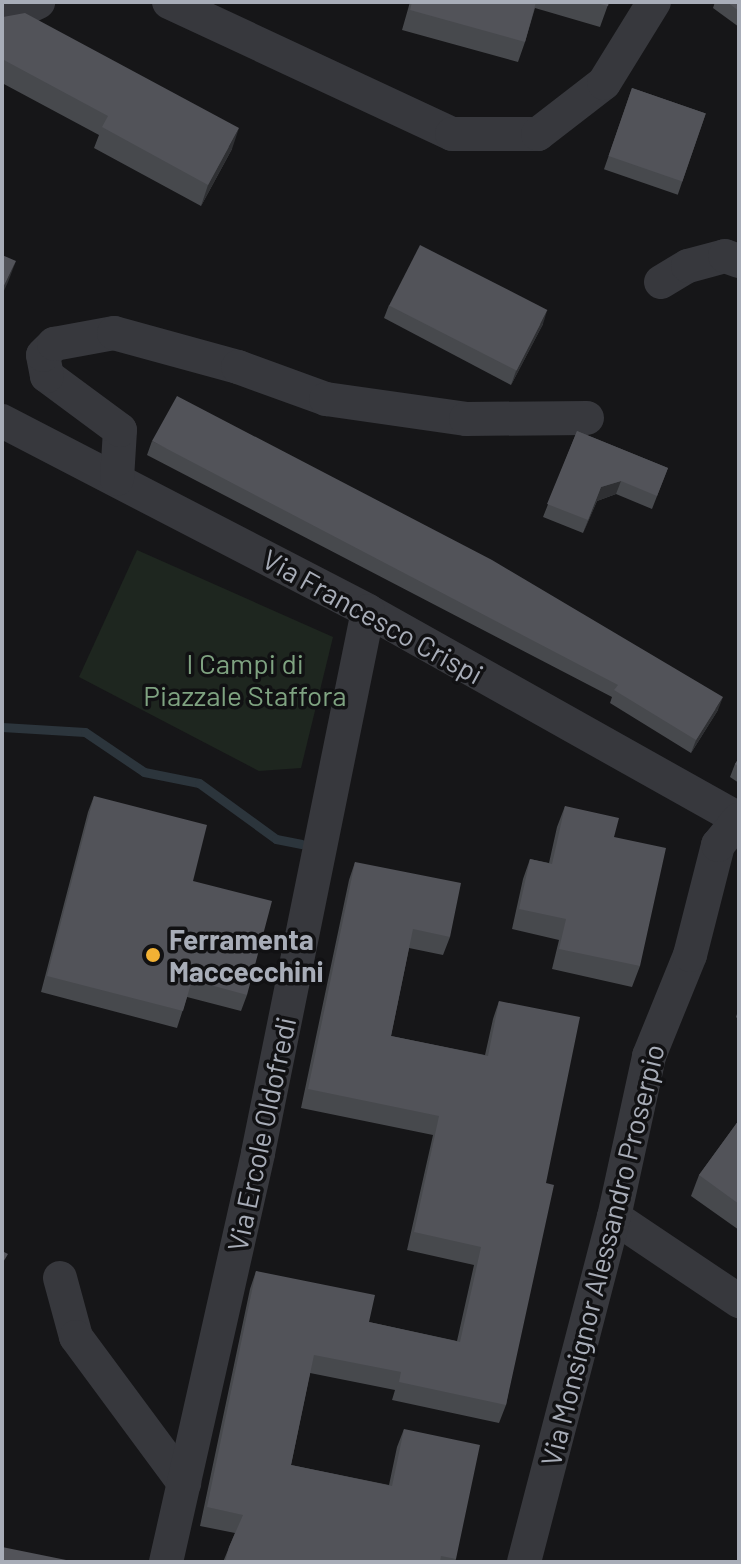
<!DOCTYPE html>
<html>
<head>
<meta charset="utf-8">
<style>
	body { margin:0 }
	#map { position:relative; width:741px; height:1564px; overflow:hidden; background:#161618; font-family:Barlow,sans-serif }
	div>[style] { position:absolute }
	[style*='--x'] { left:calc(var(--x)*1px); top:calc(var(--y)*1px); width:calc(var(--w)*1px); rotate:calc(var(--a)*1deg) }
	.green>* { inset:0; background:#1e261f }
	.stream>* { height:9px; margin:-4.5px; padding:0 4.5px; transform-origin:4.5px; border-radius:4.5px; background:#2c353c }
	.minor>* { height:34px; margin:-17px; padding:0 17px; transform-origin:17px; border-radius:17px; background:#37383d }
	.wall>* { inset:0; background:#47494d; transform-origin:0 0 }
	.shaded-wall>* { inset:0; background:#2f3033 }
	.building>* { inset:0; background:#525359; transform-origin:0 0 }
	.dots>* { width:22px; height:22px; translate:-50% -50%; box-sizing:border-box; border:4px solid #111113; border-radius:50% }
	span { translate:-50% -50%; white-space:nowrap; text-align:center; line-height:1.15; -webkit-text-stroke:7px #111113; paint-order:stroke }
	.street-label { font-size:28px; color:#a8adb8 }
	.park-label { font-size:28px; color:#7fa381 }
	.poi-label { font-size:28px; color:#a8adb8; font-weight:700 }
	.left { translate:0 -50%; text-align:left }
	.frame { position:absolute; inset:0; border:4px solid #a8adb8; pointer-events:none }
</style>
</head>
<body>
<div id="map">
	<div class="green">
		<div style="clip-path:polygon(137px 550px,333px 637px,301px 768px,259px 771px,79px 677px)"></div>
	</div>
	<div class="stream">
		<div style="--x:2;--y:727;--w:83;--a:3.4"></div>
		<div style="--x:85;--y:732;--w:71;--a:34.1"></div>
		<div style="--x:144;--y:772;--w:56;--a:11.3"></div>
		<div style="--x:199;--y:783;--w:95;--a:36"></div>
		<div style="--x:276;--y:839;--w:26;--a:11"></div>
	</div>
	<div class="minor">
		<div style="--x:169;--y:2;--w:312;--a:25"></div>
		<div style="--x:452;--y:134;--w:86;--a:0"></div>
		<div style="--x:538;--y:134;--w:83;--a:-37.7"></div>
		<div style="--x:604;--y:83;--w:95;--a:-58.3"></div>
		<div style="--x:2;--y:19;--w:40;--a:-25"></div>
		<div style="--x:661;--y:282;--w:31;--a:-31"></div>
		<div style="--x:688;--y:266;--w:38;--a:-15"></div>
		<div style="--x:725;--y:256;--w:15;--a:20"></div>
		<div style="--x:2;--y:421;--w:412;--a:27.4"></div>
		<div style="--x:368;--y:611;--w:425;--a:29.3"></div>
		<div style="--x:117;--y:479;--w:49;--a:-86.5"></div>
		<div style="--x:120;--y:430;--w:91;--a:-143.5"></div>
		<div style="--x:47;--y:376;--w:21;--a:-101"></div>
		<div style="--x:43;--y:355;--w:16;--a:-45"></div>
		<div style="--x:54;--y:344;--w:61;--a:-10.4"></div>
		<div style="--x:114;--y:333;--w:129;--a:15.3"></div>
		<div style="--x:238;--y:367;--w:94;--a:20"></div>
		<div style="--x:326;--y:399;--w:141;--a:8.1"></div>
		<div style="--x:466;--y:419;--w:121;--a:-0.5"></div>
		<div style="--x:614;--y:1217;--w:151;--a:33.9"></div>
		<div style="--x:60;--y:1278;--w:61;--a:74.8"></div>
		<div style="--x:76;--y:1337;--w:182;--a:53.5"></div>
		<div style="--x:166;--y:1562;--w:419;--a:-77.3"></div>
		<div style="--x:258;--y:1153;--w:553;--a:-78.53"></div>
		<div style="--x:524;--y:1562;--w:357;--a:-75.4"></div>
		<div style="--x:614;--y:1217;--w:165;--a:-77.7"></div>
		<div style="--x:649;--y:1056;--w:109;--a:-67.9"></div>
		<div style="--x:690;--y:955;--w:114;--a:-75.7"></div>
		<div style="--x:718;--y:845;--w:33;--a:-51"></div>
	</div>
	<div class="wall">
		<div style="clip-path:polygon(410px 2px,609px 2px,600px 27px,535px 8px,525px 42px,518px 62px,402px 30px)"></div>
		<div style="clip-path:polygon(715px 2px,739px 2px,739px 27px,713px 8px)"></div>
		<div style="clip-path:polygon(2px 19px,232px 149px,201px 206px,94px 148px,99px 135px,2px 83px)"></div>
		<div style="left:632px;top:88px;width:78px;height:86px;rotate:19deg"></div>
		<div style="clip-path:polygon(389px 305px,543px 324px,511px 385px,384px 318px)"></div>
		<div style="clip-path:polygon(577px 431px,668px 468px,652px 509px,616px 494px,597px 501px,583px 533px,543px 517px)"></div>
		<div style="clip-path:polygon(152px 441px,718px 710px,691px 753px,610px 703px,612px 697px,147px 455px)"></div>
		<div style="clip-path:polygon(739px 758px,739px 783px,730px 777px,735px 764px)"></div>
		<div style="clip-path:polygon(94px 796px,247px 995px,241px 1011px,187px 997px,177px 1028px,41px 992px,88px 812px)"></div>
		<div style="clip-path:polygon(565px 806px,614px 837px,640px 966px,632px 987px,552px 969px,559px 940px,512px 929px,523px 879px,530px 859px,549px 863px,557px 827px)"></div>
		<div style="clip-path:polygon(355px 862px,450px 937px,443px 955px,409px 948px,391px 1036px,485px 1055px,493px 1019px,499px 1001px,546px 1183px,506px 1405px,499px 1423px,392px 1400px,395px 1390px,310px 1373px,291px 1465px,389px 1485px,397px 1447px,404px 1429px,456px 1559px,455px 1562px,223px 1562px,235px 1533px,200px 1526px,250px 1289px,256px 1271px,369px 1322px,457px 1341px,474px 1265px,407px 1250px,433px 1135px,301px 1108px,349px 880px)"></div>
		<div style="clip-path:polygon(739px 1008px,739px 1020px,736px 1017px)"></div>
		<div style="clip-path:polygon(739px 1120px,739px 1230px,691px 1196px,699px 1175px)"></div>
	</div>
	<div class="shaded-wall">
		<div style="clip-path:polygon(239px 128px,232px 149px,201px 206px,208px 185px)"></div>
		<div style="clip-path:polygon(16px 261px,8px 282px,2px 295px,2px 290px)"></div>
		<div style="clip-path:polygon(547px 311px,543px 324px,511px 385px,516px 371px)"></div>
		<div style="clip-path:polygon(621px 481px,616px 494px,597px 501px,583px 533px,601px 487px)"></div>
		<div style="clip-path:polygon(723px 697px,718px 710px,691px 753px,696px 740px)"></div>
	</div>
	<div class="building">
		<div style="clip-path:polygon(412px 2px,536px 2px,525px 42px,410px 10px)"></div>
		<div style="clip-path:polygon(593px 2px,609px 2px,608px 6px)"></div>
		<div style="clip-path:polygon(727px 2px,739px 2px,739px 11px)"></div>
		<div style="clip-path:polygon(25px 13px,239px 128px,208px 185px,102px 127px,108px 116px,2px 59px,2px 19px,3px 17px)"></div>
		<div style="left:632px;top:88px;width:78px;height:72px;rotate:19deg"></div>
		<div style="left:420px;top:245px;width:143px;height:68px;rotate:27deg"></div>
		<div style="clip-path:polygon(2px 255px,16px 261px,2px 290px)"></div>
		<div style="clip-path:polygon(177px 396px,492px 560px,723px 697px,696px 740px,614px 690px,618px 685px,152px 441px)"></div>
		<div style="clip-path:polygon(577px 431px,668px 468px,657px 496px,621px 481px,601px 487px,588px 520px,547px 504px)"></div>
		<div style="clip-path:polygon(739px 758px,739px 767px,735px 764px)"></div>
		<div style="clip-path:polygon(94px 796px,207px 825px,193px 881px,272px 901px,247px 995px,192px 980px,183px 1011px,47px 976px)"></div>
		<div style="clip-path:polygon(565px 806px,619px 818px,614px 837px,666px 848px,640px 966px,559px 949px,566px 919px,519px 909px,530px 859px,552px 864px)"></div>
		<div style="clip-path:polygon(355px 862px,461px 883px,450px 937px,413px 929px,391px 1036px,488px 1056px,499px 1001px,580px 1017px,546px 1183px,554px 1185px,506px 1405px,399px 1382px,401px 1372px,314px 1355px,291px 1465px,392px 1486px,404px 1429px,480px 1445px,456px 1559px,441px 1556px,440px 1562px,225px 1562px,229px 1547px,243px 1515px,207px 1507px,256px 1271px,375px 1295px,369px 1322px,460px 1342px,481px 1247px,414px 1232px,439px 1116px,308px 1089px)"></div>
		<div style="clip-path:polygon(739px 1120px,739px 1204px,699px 1175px)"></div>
		<div style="clip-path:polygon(2px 1251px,8px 1254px,2px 1264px)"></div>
		<div style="clip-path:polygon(2px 1547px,76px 1562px,2px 1562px)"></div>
	</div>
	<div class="dots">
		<div style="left:153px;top:955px;background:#f2b134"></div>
	</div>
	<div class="street-label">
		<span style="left:373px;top:616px;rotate:29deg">Via Francesco Crispi</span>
		<span style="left:261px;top:1134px;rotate:-78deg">Via Ercole Oldofredi</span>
		<span style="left:602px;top:1255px;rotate:-76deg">Via Monsignor Alessandro Proserpio</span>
	</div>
	<div class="park-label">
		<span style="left:245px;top:679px">I Campi di<br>Piazzale Staffora</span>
	</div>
	<div class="poi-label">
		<span class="left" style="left:169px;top:955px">Ferramenta<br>Maccecchini</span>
	</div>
	<div class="frame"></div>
</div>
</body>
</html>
